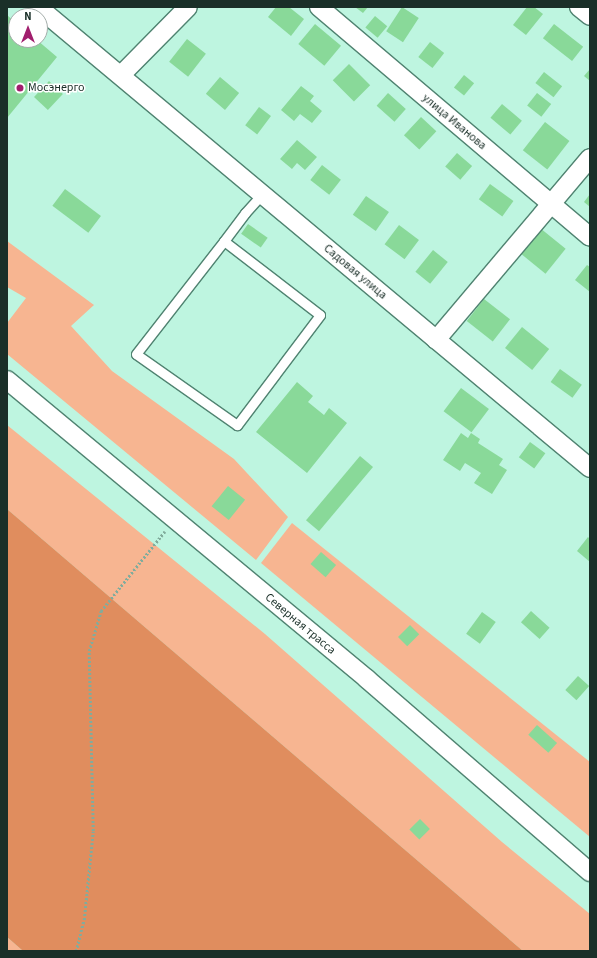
<!DOCTYPE html>
<html>
<head>
<meta charset="utf-8">
<style>
	body { margin:0 }
	#map { position:relative; width:597px; height:958px; overflow:hidden; background:#bef5e0; font-family:"Source Sans 3",sans-serif }
	div>[style] { position:absolute }
	[style*='--x'] { left:calc(var(--x)*1px); top:calc(var(--y)*1px); width:calc(var(--w)*1px); rotate:calc(var(--a)*1deg) }
	.green>* { inset:0; background:#f7b591 }
	.forest>* { inset:0; background:#e08d5e }
	.building>* { inset:0; background:#89d999; transform-origin:0 0 }
	.path>* { height:2.5px; margin-top:-1.25px; transform-origin:0; background:repeating-linear-gradient(90deg,#81ac9c 0 2px,transparent 0 4px) }
	.roads { filter:drop-shadow(1px 0 #508371) drop-shadow(-1px 0 #508371) drop-shadow(0 1px #508371) drop-shadow(0 -1px #508371) }
	.lane>* { height:9px; margin:-4.5px; padding:0 4.5px; transform-origin:4.5px; border-radius:4.5px; background:#fff }
	.street>* { height:18px; margin:-9px; padding:0 9px; transform-origin:9px; border-radius:9px; background:#fff }
	.dots>* { width:11px; height:11px; translate:-50% -50%; box-sizing:border-box; border:2px solid #fff; border-radius:50% }
	span { translate:-50% -50%; white-space:nowrap; text-align:center; line-height:1.15; -webkit-text-stroke:3px #fff; paint-order:stroke }
	.poi-label { font-size:12px; color:#1a2f28 }
	.left { translate:0 -50%; text-align:left }
	.street-label { font-size:12px; color:#1a2f28 }
	.frame { position:absolute; inset:0; border:8px solid #1a2f28; pointer-events:none }
	.north { position:absolute; left:8px; top:8px; width:40px; height:40px; box-sizing:border-box; background:#fff; border:1px solid #a3aca9; border-radius:50%; rotate:0deg; font-size:11px; font-weight:700; line-height:16px; text-align:center; color:#1a2f28 }
	.north::after { content:''; display:block; margin:auto; width:14px; height:18px; background:#a11e6d; clip-path:polygon(50% 0,100% 100%,50% 72%,0 100%) }
</style>
</head>
<body>
<div id="map">
	<div class="green">
		<div style="clip-path:polygon(7px 241px,94px 305px,71px 326px,112px 371px,234px 459px,288px 517px,256px 560px,7px 354px,7px 323px,26px 298px,7px 287px)"></div>
		<div style="clip-path:polygon(7px 425px,265px 634px,502px 842px,590px 914px,590px 951px,523px 951px,7px 509px)"></div>
		<div style="clip-path:polygon(292px 523px,590px 762px,590px 837px,261px 563px)"></div>
		<div style="clip-path:polygon(7px 937px,23px 951px,7px 951px)"></div>
	</div>
	<div class="forest">
		<div style="clip-path:polygon(7px 509px,523px 951px,23px 951px,7px 937px)"></div>
	</div>
	<div class="building">
		<div style="clip-path:polygon(276px 7px,289px 7px,304px 19px,291px 36px,268px 17px)"></div>
		<div style="clip-path:polygon(355px 7px,368px 7px,363px 13px)"></div>
		<div style="left:402px;top:7px;width:20px;height:29px;rotate:33deg"></div>
		<div style="clip-path:polygon(527px 7px,534px 7px,543px 14px,526px 35px,513px 25px)"></div>
		<div style="clip-path:polygon(7px 15px,16px 23px,16px 40px,37px 40px,57px 57px,7px 118px)"></div>
		<div style="left:375px;top:16px;width:16px;height:15px;rotate:40deg"></div>
		<div style="left:315px;top:24px;width:34px;height:26px;rotate:40deg"></div>
		<div style="left:554px;top:24px;width:37px;height:18px;rotate:38deg"></div>
		<div style="left:187px;top:39px;width:24px;height:29px;rotate:38deg"></div>
		<div style="left:430px;top:42px;width:18px;height:19px;rotate:38deg"></div>
		<div style="left:349px;top:64px;width:30px;height:23px;rotate:45deg"></div>
		<div style="clip-path:polygon(590px 69px,590px 81px,584px 76px)"></div>
		<div style="left:544px;top:72px;width:23px;height:14px;rotate:38deg"></div>
		<div style="left:464px;top:75px;width:13px;height:16px;rotate:39deg"></div>
		<div style="left:220px;top:77px;width:25px;height:22px;rotate:40deg"></div>
		<div style="left:49px;top:81px;width:19px;height:22px;rotate:43deg"></div>
		<div style="clip-path:polygon(301px 86px,314px 96px,310px 101px,322px 111px,312px 123px,300px 114px,294px 121px,281px 110px)"></div>
		<div style="left:388px;top:93px;width:24px;height:17px;rotate:42deg"></div>
		<div style="left:537px;top:93px;width:18px;height:16px;rotate:38deg"></div>
		<div style="left:502px;top:104px;width:26px;height:18px;rotate:40deg"></div>
		<div style="left:259px;top:107px;width:15px;height:23px;rotate:37deg"></div>
		<div style="left:421px;top:117px;width:21px;height:25px;rotate:43deg"></div>
		<div style="left:545px;top:122px;width:31px;height:36px;rotate:38deg"></div>
		<div style="clip-path:polygon(297px 140px,317px 157px,305px 170px,297px 163px,292px 169px,280px 159px)"></div>
		<div style="left:457px;top:153px;width:20px;height:18px;rotate:41deg"></div>
		<div style="left:322px;top:165px;width:24px;height:19px;rotate:38deg"></div>
		<div style="left:490px;top:184px;width:29px;height:19px;rotate:36deg"></div>
		<div style="left:65px;top:189px;width:45px;height:21px;rotate:37deg"></div>
		<div style="clip-path:polygon(590px 194px,590px 207px,584px 202px)"></div>
		<div style="left:366px;top:196px;width:28px;height:23px;rotate:35deg"></div>
		<div style="left:248px;top:224px;width:24px;height:12px;rotate:35deg"></div>
		<div style="left:399px;top:225px;width:25px;height:24px;rotate:37deg"></div>
		<div style="left:540px;top:228px;width:33px;height:32px;rotate:39deg"></div>
		<div style="left:433px;top:250px;width:19px;height:28px;rotate:39deg"></div>
		<div style="clip-path:polygon(587px 265px,590px 267px,590px 292px,575px 280px)"></div>
		<div style="left:484px;top:299px;width:33px;height:28px;rotate:38deg"></div>
		<div style="left:522px;top:327px;width:35px;height:27px;rotate:39deg"></div>
		<div style="left:560px;top:369px;width:27px;height:16px;rotate:36deg"></div>
		<div style="clip-path:polygon(297px 382px,313px 396px,308px 402px,324px 415px,329px 408px,347px 423px,307px 473px,256px 432px)"></div>
		<div style="left:461px;top:388px;width:35px;height:29px;rotate:37deg"></div>
		<div style="clip-path:polygon(461px 433px,468px 438px,471px 433px,480px 439px,478px 443px,503px 459px,499px 465px,507px 470px,492px 494px,474px 483px,481px 473px,465px 463px,460px 471px,443px 460px)"></div>
		<div style="left:530px;top:442px;width:19px;height:19px;rotate:36deg"></div>
		<div style="left:360px;top:456px;width:17px;height:84px;rotate:40deg"></div>
		<div style="left:228px;top:486px;width:22px;height:26px;rotate:39deg"></div>
		<div style="clip-path:polygon(588px 537px,590px 539px,590px 562px,577px 551px)"></div>
		<div style="left:321px;top:552px;width:20px;height:16px;rotate:41deg"></div>
		<div style="left:531px;top:611px;width:25px;height:15px;rotate:42deg"></div>
		<div style="left:482px;top:612px;width:17px;height:27px;rotate:36deg"></div>
		<div style="left:410px;top:625px;width:13px;height:17px;rotate:45deg"></div>
		<div style="left:578px;top:676px;width:15px;height:19px;rotate:42deg"></div>
		<div style="left:537px;top:725px;width:27px;height:13px;rotate:42deg"></div>
		<div style="left:420px;top:819px;width:14px;height:15px;rotate:45deg"></div>
	</div>
	<div class="path">
		<div style="--x:76;--y:951;--w:32;--a:-76"></div>
		<div style="--x:84;--y:920;--w:89;--a:-84.2"></div>
		<div style="--x:93;--y:831;--w:180;--a:-91.3"></div>
		<div style="--x:89;--y:651;--w:42;--a:-73.3"></div>
		<div style="--x:101;--y:611;--w:102;--a:-51.3"></div>
	</div>
	<div class="roads">
		<div class="lane">
			<div style="--x:224;--y:241;--w:121;--a:37.6"></div>
			<div style="--x:320;--y:315;--w:138;--a:127"></div>
			<div style="--x:237;--y:425;--w:123;--a:-144.9"></div>
			<div style="--x:136;--y:354;--w:143;--a:-52.1"></div>
			<div style="--x:224;--y:241;--w:35;--a:-53"></div>
			<div style="--x:245;--y:213;--w:25;--a:-48"></div>
		</div>
		<div class="street">
			<div style="--x:38;--y:7;--w:719;--a:39.87"></div>
			<div style="--x:319;--y:7;--w:355;--a:40.3"></div>
			<div style="--x:579;--y:7;--w:14;--a:39"></div>
			<div style="--x:121;--y:75;--w:95;--a:-45.4"></div>
			<div style="--x:436;--y:340;--w:238;--a:-49.8"></div>
			<div style="--x:7;--y:380;--w:468;--a:39.7"></div>
			<div style="--x:367;--y:679;--w:295;--a:40.9"></div>
		</div>
	</div>
	<div class="dots">
		<div style="left:20px;top:88px;background:#a11e6d"></div>
	</div>
	<div class="poi-label">
		<span class="left" style="left:28px;top:88px">Мосэнерго</span>
	</div>
	<div class="street-label">
		<span style="left:454px;top:122px;rotate:40deg">улица Иванова</span>
		<span style="left:355px;top:272px;rotate:40deg">Садовая улица</span>
		<span style="left:300px;top:624px;rotate:40deg">Северная трасса</span>
	</div>
	<div class="frame"></div>
	<div class="north">N</div>
</div>
</body>
</html>
